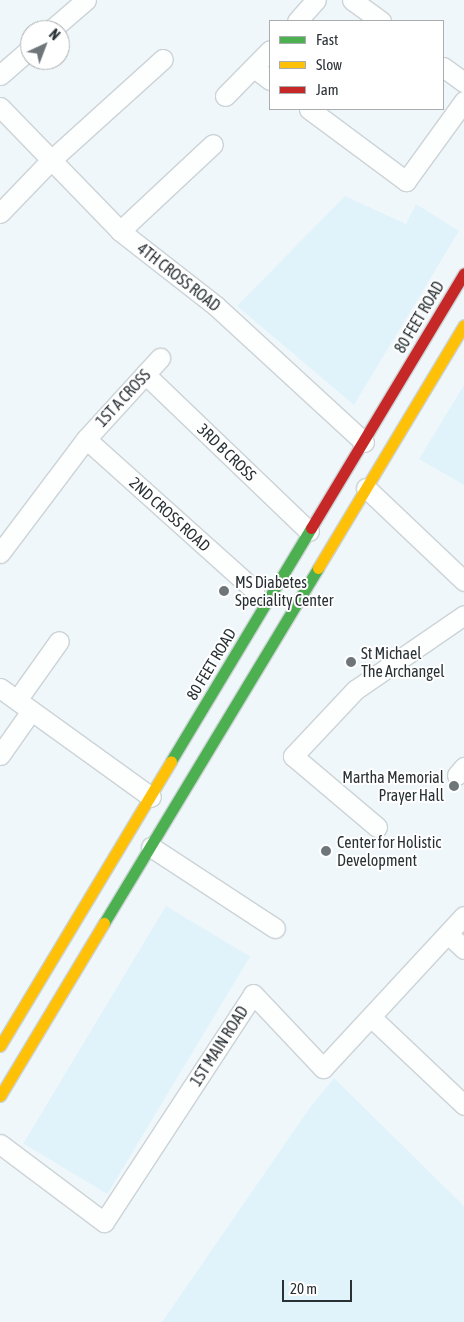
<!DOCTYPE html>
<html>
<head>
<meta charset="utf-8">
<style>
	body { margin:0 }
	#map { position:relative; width:464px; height:1322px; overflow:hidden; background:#f0f7fa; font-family:"Asap Condensed",sans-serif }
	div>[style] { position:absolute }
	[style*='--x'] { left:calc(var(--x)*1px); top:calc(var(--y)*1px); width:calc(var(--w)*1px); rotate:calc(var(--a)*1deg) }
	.built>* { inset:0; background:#e0f3fb; transform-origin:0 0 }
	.roads { filter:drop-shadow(1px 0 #ccd3d6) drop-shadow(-1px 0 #ccd3d6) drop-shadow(0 1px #ccd3d6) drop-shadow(0 -1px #ccd3d6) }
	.street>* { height:19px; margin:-9.5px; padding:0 9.5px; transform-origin:9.5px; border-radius:9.5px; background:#fdfefe }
	.fast>* { height:11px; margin:-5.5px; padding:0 5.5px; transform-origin:5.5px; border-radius:5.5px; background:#4caf50 }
	.slow>* { height:11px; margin:-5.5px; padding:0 5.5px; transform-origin:5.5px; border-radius:5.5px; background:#ffc107 }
	.jam>* { height:11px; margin:-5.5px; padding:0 5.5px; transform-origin:5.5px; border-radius:5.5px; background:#c62828 }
	.dots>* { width:14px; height:14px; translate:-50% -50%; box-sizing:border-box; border:2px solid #fff; border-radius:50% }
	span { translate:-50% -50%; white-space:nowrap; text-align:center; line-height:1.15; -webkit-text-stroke:4px #fff; paint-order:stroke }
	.street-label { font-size:16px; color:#293135 }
	.poi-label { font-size:16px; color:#293135 }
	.left { translate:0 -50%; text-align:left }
	.right { translate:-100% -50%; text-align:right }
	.legend { position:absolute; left:269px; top:20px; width:175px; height:90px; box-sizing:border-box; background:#fff; border:1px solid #a9adae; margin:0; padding:6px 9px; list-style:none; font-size:15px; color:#293135 }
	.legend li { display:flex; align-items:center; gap:10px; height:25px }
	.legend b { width:25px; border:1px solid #a9adae }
	.north { position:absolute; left:20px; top:20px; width:50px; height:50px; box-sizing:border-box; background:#fff; border:1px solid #a9adae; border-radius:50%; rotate:43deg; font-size:14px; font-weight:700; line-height:20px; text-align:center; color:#293135 }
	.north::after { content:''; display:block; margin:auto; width:18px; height:22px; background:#6f767a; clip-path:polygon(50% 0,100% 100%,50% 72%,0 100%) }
	.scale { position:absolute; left:282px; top:1280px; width:70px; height:22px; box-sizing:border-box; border:2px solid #293135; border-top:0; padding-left:6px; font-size:15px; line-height:18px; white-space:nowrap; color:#293135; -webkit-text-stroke:4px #fff; paint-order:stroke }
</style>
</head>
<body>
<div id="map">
	<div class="built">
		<div style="clip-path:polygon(345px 196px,406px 224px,416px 204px,459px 231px,354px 405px,237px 306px)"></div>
		<div style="clip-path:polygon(464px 385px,464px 485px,419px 459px)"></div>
		<div style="left:166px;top:906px;width:98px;height:277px;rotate:31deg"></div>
		<div style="clip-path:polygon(334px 1078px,464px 1206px,464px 1322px,162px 1322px,311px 1106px)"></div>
	</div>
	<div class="roads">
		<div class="street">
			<div style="--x:352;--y:0;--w:36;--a:36"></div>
			<div style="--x:297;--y:21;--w:28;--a:-48"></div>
			<div style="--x:51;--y:30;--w:46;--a:-40.6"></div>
			<div style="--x:443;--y:67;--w:26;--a:36"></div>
			<div style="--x:254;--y:68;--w:20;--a:37"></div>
			<div style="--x:0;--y:75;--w:40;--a:-41"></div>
			<div style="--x:225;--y:96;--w:64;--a:-45.6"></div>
			<div style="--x:0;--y:107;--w:173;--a:45.9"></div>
			<div style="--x:120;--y:231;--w:122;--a:38"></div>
			<div style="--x:216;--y:306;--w:201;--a:42.6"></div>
			<div style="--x:309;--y:109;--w:121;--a:36.6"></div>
			<div style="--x:406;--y:181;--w:99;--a:-54.1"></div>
			<div style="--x:0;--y:213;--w:72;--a:-46.1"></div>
			<div style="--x:50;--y:161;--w:152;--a:-42.1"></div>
			<div style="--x:120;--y:231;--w:127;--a:-43.1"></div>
			<div style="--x:145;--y:374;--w:227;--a:43.8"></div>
			<div style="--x:86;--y:439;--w:226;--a:41.9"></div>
			<div style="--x:366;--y:488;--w:135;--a:43.5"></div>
			<div style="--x:0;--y:553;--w:143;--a:-53"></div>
			<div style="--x:86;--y:439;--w:110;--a:-47.6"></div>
			<div style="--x:0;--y:688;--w:186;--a:35.8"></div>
			<div style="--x:17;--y:700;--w:72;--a:-54.6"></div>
			<div style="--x:0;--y:755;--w:54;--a:-54.8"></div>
			<div style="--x:457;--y:775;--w:11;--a:-49"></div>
			<div style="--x:377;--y:827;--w:110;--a:-139.8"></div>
			<div style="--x:293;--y:756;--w:91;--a:-46.8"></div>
			<div style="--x:355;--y:690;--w:132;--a:-34.5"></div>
			<div style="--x:151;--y:847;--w:148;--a:33.2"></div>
			<div style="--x:448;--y:934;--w:22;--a:43"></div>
			<div style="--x:371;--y:1017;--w:128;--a:43.4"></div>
			<div style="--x:0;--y:1144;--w:130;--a:36.9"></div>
			<div style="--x:104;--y:1222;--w:272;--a:-56.8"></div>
			<div style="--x:253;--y:994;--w:102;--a:46.6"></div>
			<div style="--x:323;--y:1068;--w:207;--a:-47.2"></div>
		</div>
		<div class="fast">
			<div style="--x:171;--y:761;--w:272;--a:-59"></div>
			<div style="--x:104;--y:923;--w:415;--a:-58.9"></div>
		</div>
		<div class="slow">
			<div style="--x:318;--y:568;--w:283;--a:-59"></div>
			<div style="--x:0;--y:1046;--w:332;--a:-59"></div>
			<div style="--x:0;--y:1096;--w:202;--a:-59"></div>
		</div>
		<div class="jam">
			<div style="--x:311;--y:528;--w:297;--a:-59"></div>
		</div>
	</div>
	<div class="dots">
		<div style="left:224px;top:591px;background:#6f767a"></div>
		<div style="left:351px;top:662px;background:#6f767a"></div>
		<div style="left:454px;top:786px;background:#6f767a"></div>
		<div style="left:326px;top:851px;background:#6f767a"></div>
	</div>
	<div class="street-label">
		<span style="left:179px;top:277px;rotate:38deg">4TH CROSS ROAD</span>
		<span style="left:419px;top:317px;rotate:-59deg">80 FEET ROAD</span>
		<span style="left:123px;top:398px;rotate:-47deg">1ST A CROSS</span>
		<span style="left:227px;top:452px;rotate:44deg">3RD B CROSS</span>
		<span style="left:170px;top:514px;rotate:42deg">2ND CROSS ROAD</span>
		<span style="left:211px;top:664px;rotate:-59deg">80 FEET ROAD</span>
		<span style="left:219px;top:1046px;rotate:-57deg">1ST MAIN ROAD</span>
	</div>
	<div class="poi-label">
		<span class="left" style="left:235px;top:591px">MS Diabetes<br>Speciality Center</span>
		<span class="left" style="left:361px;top:662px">St Michael<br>The Archangel</span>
		<span class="right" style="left:444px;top:786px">Martha Memorial<br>Prayer Hall</span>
		<span class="left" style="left:337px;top:851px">Center for Holistic<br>Development</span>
	</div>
	<ul class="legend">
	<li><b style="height:6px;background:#4caf50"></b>Fast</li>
	<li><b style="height:6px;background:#ffc107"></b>Slow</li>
	<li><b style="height:6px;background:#c62828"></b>Jam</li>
	</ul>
	<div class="north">N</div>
	<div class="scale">20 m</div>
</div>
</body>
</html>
